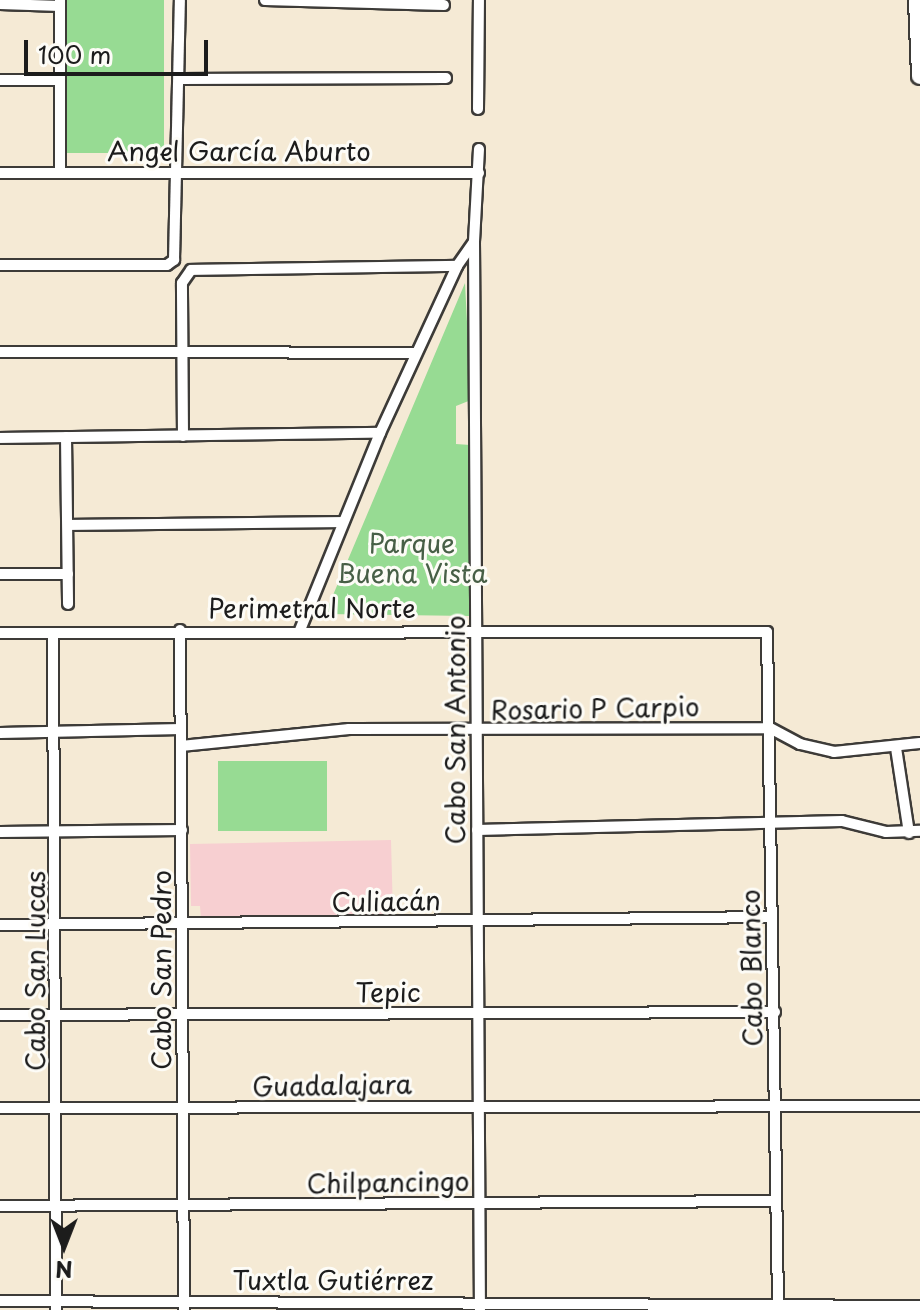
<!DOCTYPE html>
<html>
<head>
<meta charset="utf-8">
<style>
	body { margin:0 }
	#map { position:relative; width:920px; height:1310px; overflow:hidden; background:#f5ead5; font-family:"Playpen Sans",sans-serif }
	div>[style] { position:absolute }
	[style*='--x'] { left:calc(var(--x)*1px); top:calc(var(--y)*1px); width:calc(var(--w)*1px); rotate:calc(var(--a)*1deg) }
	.built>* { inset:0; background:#f7cfd1 }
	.green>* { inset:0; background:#97db93; transform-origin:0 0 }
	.roads { filter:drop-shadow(2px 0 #3d3b38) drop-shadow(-2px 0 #3d3b38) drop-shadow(0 2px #3d3b38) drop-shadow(0 -2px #3d3b38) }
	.street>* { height:10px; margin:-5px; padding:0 5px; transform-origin:5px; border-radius:5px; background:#fff }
	.primary>* { height:16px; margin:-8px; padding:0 8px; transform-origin:8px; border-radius:8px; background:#fff }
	span { translate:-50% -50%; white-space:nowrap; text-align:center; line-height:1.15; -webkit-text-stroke:6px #fdfcf7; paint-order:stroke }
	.street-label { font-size:26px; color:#1c1c1c }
	.park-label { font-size:26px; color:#475f46 }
	.north { position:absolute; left:24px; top:1206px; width:80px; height:80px; -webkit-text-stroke:6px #fdfcf7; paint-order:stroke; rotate:180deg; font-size:22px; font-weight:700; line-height:32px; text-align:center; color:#1c1c1c }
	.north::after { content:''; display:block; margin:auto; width:28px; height:36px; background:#1c1c1c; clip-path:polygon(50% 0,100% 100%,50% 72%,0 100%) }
	.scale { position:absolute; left:24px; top:40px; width:184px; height:36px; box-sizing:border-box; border:4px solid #1c1c1c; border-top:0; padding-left:10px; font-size:24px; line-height:28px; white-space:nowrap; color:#1c1c1c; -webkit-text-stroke:6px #fdfcf7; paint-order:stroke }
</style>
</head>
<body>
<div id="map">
	<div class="built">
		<div style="clip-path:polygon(391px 840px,393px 915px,201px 919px,200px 906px,191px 906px,190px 844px)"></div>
	</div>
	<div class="green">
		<div style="left:63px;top:0;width:101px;height:153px"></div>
		<div style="clip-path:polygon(465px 283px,471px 400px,456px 406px,456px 444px,470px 445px,470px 616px,325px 614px)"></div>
		<div style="left:327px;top:761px;width:70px;height:109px;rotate:90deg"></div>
	</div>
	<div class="roads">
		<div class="street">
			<div style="--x:60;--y:0;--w:173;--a:90"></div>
			<div style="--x:265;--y:0;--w:179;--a:1.6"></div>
			<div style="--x:0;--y:4;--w:60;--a:1.9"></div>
			<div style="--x:180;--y:79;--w:266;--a:-0.2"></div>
			<div style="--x:0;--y:80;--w:60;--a:0"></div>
			<div style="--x:478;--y:109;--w:109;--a:-89.5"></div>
			<div style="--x:479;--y:149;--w:93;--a:93.1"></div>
			<div style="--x:474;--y:242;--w:1068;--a:89.68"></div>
			<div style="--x:0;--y:173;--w:479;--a:0"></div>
			<div style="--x:0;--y:265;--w:167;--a:0"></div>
			<div style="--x:167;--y:265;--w:9;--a:-36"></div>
			<div style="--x:174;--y:260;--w:260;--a:-88.7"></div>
			<div style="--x:0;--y:352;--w:416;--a:0.1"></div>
			<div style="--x:183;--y:436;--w:153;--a:-90.4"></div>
			<div style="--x:182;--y:283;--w:16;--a:-55"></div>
			<div style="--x:191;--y:270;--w:266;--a:-0.9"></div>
			<div style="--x:66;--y:437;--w:167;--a:89.3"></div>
			<div style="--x:0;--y:438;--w:380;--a:-0.8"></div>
			<div style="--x:69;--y:525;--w:273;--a:-0.6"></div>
			<div style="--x:0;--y:574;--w:68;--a:0"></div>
			<div style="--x:180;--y:630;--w:680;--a:89.66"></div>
			<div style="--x:300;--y:630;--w:213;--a:-67.9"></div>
			<div style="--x:380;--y:433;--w:184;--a:-65.2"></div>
			<div style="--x:457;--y:266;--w:28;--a:-55"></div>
			<div style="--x:0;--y:633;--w:767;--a:-0.07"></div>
			<div style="--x:767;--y:632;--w:670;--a:89.06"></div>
			<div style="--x:53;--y:633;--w:677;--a:89.75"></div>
			<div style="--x:0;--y:733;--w:181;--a:-1.3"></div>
			<div style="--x:181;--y:746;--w:169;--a:-5.8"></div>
			<div style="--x:349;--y:729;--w:421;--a:-0.1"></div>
			<div style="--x:770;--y:728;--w:34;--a:28"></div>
			<div style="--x:800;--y:744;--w:35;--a:13"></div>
			<div style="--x:834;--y:752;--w:86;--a:-6"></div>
			<div style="--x:896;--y:748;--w:86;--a:81.3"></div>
			<div style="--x:477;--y:830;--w:365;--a:-1.4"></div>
			<div style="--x:842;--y:821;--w:45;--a:14"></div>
			<div style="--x:886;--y:832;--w:34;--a:-2"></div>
			<div style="--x:0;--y:832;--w:182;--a:-0.6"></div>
			<div style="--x:0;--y:925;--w:772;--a:-0.59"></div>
			<div style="--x:0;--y:1015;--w:775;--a:-0.22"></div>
			<div style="--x:0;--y:1108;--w:920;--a:-0.12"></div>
			<div style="--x:0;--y:1206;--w:776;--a:-0.37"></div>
			<div style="--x:0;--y:1301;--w:920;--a:0.31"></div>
		</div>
		<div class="primary">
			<div style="--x:917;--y:0;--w:76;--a:87.7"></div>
		</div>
	</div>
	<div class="street-label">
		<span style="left:239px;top:151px">Angel García Aburto</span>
		<span style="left:312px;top:608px">Perimetral Norte</span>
		<span style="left:595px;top:708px;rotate:-1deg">Rosario P Carpio</span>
		<span style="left:455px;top:730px;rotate:-90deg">Cabo San Antonio</span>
		<span style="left:386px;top:901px;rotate:-1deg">Culiacán</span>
		<span style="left:751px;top:968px;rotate:-91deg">Cabo Blanco</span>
		<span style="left:161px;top:970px;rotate:-90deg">Cabo San Pedro</span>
		<span style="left:35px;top:971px;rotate:-90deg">Cabo San Lucas</span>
		<span style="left:388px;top:992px">Tepic</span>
		<span style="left:332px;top:1085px;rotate:-1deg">Guadalajara</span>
		<span style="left:388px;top:1182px;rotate:-1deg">Chilpancingo</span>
		<span style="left:333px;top:1280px">Tuxtla Gutiérrez</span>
	</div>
	<div class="park-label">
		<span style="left:412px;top:558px">Parque<br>Buena Vista</span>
	</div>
	<div class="north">N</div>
	<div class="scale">100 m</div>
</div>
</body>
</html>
